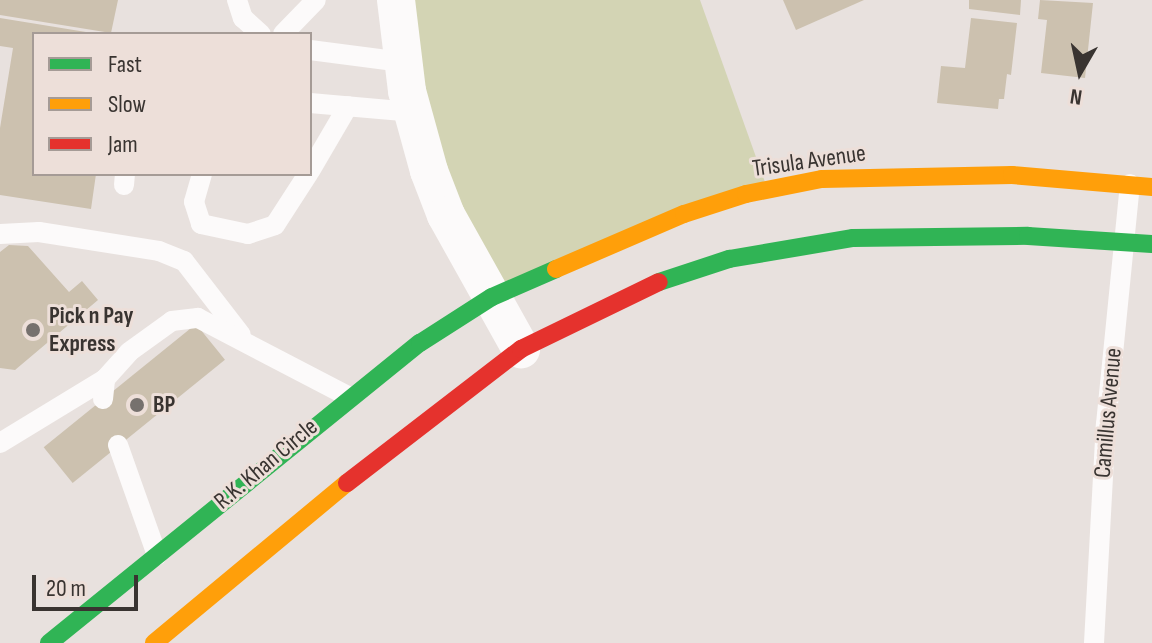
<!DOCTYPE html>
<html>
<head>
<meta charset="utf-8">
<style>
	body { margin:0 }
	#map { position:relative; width:1152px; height:643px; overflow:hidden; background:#e8e1de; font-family:"Sofia Sans Condensed",sans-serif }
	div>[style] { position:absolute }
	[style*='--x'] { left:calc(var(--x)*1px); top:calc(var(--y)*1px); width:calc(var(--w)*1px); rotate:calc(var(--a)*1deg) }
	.green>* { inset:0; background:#d3d4b4 }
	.building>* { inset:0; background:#ccc1af; transform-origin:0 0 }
	.lane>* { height:20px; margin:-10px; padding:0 10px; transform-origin:10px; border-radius:10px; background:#fcfafa }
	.street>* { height:38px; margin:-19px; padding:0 19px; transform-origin:19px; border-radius:19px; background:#fcfafa }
	.fast>* { height:18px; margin:-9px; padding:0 9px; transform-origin:9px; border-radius:9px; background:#30b455 }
	.slow>* { height:18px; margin:-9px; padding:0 9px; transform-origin:9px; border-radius:9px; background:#ff9f0a }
	.jam>* { height:18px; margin:-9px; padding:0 9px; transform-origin:9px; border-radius:9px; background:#e5322d }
	.dots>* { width:22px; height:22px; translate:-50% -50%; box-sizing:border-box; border:4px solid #eddfd9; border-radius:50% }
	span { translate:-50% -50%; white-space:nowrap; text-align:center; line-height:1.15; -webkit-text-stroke:6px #eddfd9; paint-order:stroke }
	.street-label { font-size:24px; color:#393431 }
	.poi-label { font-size:24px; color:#393431; font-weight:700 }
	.left { translate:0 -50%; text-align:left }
	.legend { position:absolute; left:32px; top:32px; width:280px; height:144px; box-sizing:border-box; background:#eddfd9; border:2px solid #a59b96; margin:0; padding:10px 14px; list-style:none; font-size:24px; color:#393431 }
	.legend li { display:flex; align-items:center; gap:16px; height:40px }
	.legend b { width:40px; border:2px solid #a59b96 }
	.north { position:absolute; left:1040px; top:32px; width:80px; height:80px; -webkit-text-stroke:6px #eddfd9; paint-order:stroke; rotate:189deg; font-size:22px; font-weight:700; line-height:32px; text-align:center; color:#393431 }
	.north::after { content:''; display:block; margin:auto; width:28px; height:36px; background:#393431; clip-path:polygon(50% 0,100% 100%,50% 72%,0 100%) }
	.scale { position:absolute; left:32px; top:575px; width:106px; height:36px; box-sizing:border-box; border:4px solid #393431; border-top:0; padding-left:10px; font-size:24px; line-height:28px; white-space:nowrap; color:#393431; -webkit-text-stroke:6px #eddfd9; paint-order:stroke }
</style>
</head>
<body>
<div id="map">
	<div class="green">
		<div style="clip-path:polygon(393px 0,700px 0,766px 185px,491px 297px,444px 218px)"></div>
	</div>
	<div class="building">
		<div style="clip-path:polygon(0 0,118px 0,111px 33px,0 15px)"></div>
		<div style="clip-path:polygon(783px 0,864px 0,796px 30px)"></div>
		<div style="clip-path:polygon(969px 0,1021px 0,1020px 15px,969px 9px)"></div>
		<div style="clip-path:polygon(1040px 0,1093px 3px,1085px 78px,1041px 73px,1047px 20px,1038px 19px)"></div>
		<div style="clip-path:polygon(0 18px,86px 32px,34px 34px,34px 174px,96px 174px,91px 209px,0 195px,0 128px,13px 48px,0 46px)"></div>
		<div style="clip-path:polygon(971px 18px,1017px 23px,1011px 75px,1007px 74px,1004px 99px,999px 99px,998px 109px,937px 103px,941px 66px,965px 68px)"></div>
		<div style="clip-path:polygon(9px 245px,28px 246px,69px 292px,82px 281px,98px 300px,15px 370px,0 368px,0 252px)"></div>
		<div style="left:196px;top:324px;width:46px;height:196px;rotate:51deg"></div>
	</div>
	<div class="lane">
		<div style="--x:237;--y:0;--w:19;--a:72"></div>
		<div style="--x:243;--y:18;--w:24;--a:42"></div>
		<div style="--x:283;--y:34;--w:47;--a:-45.9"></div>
		<div style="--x:310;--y:50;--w:93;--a:7.4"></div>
		<div style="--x:310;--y:103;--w:102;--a:5"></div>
		<div style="--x:310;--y:171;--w:75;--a:-59.7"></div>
		<div style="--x:202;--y:174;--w:29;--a:106"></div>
		<div style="--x:194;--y:202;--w:23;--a:72"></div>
		<div style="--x:201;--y:224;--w:48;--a:12"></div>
		<div style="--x:248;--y:234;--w:28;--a:-18"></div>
		<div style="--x:275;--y:225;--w:61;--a:-57.1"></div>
		<div style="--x:124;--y:185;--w:11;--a:-85"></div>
		<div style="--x:0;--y:234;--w:39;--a:-3"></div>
		<div style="--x:39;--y:232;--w:121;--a:9"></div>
		<div style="--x:159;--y:251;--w:27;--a:22"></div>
		<div style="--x:184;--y:261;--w:93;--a:52.4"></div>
		<div style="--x:103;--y:399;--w:20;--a:-84"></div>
		<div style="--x:105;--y:379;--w:36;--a:-48"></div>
		<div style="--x:129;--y:352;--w:53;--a:-35.8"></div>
		<div style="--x:172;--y:321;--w:26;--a:-7"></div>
		<div style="--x:198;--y:318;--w:169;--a:27.5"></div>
		<div style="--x:0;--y:443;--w:123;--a:-31.4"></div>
		<div style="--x:118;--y:445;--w:117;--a:70.5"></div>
		<div style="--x:1094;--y:643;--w:219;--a:-86.9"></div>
		<div style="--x:1106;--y:424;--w:241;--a:-84.3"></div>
	</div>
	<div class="street">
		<div style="--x:396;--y:0;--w:92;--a:83.1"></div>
		<div style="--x:407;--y:91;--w:83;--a:74.6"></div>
		<div style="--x:429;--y:171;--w:47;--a:68.9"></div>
		<div style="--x:446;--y:215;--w:154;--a:60.8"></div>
	</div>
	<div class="fast">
		<div style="--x:659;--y:282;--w:74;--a:-18.2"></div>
		<div style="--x:729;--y:259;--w:126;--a:-9.6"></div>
		<div style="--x:853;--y:238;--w:175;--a:-0.7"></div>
		<div style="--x:1028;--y:236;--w:124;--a:3.7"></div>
		<div style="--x:49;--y:643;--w:477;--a:-39"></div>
		<div style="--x:420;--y:343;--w:85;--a:-32.6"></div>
		<div style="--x:492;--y:297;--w:70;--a:-23.6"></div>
	</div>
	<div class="slow">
		<div style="--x:556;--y:269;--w:139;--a:-23.3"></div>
		<div style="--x:684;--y:214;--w:65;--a:-17.9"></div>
		<div style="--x:746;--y:194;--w:77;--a:-11.2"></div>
		<div style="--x:822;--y:179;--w:190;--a:-1.2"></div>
		<div style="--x:1012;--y:175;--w:141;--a:4.9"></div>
		<div style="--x:154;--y:643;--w:251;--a:-39.7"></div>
	</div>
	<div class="jam">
		<div style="--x:347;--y:483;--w:220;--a:-37.6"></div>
		<div style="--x:521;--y:349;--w:153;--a:-25.9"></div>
	</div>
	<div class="dots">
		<div style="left:33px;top:330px;background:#76716e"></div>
		<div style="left:137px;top:405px;background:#76716e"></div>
	</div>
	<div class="street-label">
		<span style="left:809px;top:161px;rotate:-8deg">Trisula Avenue</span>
		<span style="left:1108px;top:413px;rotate:-85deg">Camillus Avenue</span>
		<span style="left:266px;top:464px;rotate:-40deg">R.K. Khan Circle</span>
	</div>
	<div class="poi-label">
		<span class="left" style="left:49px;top:330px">Pick n Pay<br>Express</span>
		<span class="left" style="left:153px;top:405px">BP</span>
	</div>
	<ul class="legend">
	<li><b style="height:10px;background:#30b455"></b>Fast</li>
	<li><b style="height:10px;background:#ff9f0a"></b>Slow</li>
	<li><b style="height:10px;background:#e5322d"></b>Jam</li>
	</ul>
	<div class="north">N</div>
	<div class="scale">20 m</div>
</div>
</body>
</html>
